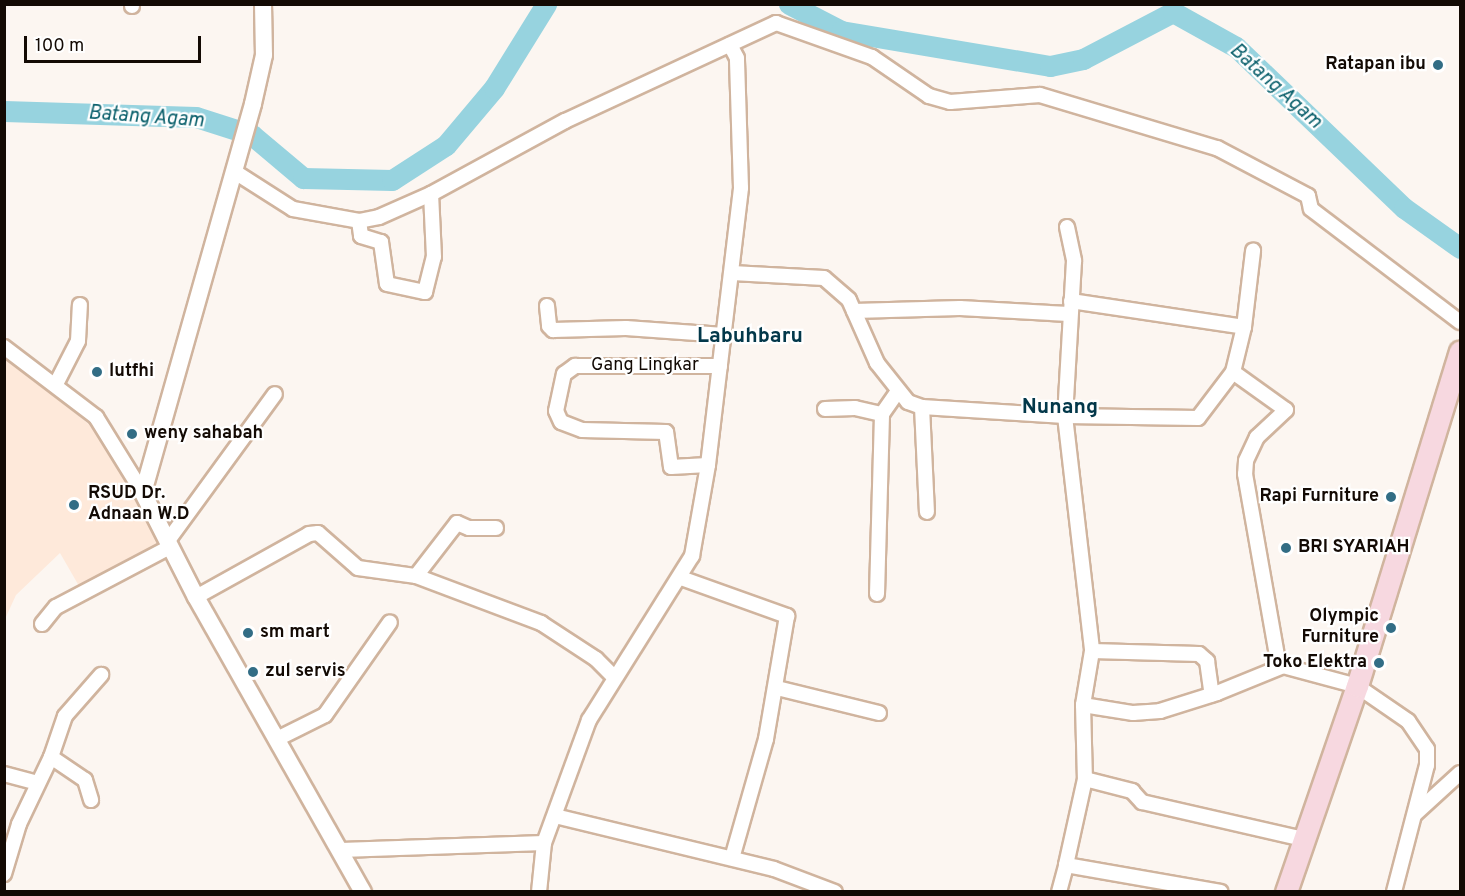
<!DOCTYPE html>
<html>
<head>
<meta charset="utf-8">
<style>
	body { margin:0 }
	#map { position:relative; width:1465px; height:896px; overflow:hidden; background:#fcf6f1; font-family:Overpass,sans-serif }
	div>[style] { position:absolute }
	[style*='--x'] { left:calc(var(--x)*1px); top:calc(var(--y)*1px); width:calc(var(--w)*1px); rotate:calc(var(--a)*1deg) }
	.medical>* { inset:0; background:#fee9da }
	.river>* { height:21px; margin:-10.5px; padding:0 10.5px; transform-origin:10.5px; border-radius:10.5px; background:#97d3df }
	.roads { filter:drop-shadow(2px 0 #d0b49e) drop-shadow(-2px 0 #d0b49e) drop-shadow(0 2px #d0b49e) drop-shadow(0 -2px #d0b49e) }
	.minor>* { height:14px; margin:-7px; padding:0 7px; transform-origin:7px; border-radius:7px; background:#fff }
	.tertiary>* { height:16px; margin:-8px; padding:0 8px; transform-origin:8px; border-radius:8px; background:#fff }
	.primary>* { height:21px; margin:-10.5px; padding:0 10.5px; transform-origin:10.5px; border-radius:10.5px; background:#f7d8e0 }
	.dots>* { width:16px; height:16px; translate:-50% -50%; box-sizing:border-box; border:3px solid #fff; border-radius:50% }
	span { translate:-50% -50%; white-space:nowrap; text-align:center; line-height:1.15; -webkit-text-stroke:4.5px #fff; paint-order:stroke }
	.poi-label { font-size:18px; color:#130a04; font-weight:700 }
	.right { translate:-100% -50%; text-align:right }
	.left { translate:0 -50%; text-align:left }
	.street-label { font-size:18px; color:#130a04 }
	.water-label { font-size:20px; color:#095f6b; font-style:italic }
	.quarter-label { font-size:21px; color:#03384a; font-weight:700 }
	.frame { position:absolute; inset:0; border:6px solid #130a04; pointer-events:none }
	.scale { position:absolute; left:24px; top:36px; width:177px; height:27px; box-sizing:border-box; border:3px solid #130a04; border-top:0; padding-left:8px; font-size:18px; line-height:21px; white-space:nowrap; color:#130a04; -webkit-text-stroke:4px #fff; paint-order:stroke }
</style>
</head>
<body>
<div id="map">
	<div class="medical">
		<div style="clip-path:polygon(5px 356px,107px 439px,161px 542px,79px 586px,60px 553px,16px 595px,5px 619px)"></div>
	</div>
	<div class="river">
		<div style="--x:789;--y:4;--w:59;--a:27.4"></div>
		<div style="--x:841;--y:31;--w:212;--a:9.5"></div>
		<div style="--x:1050;--y:66;--w:34;--a:-12"></div>
		<div style="--x:1083;--y:59;--w:102;--a:-27.6"></div>
		<div style="--x:1173;--y:12;--w:72;--a:29.1"></div>
		<div style="--x:1236;--y:47;--w:233;--a:43.8"></div>
		<div style="--x:1404;--y:208;--w:69;--a:35.5"></div>
		<div style="--x:4;--y:111;--w:192;--a:1.8"></div>
		<div style="--x:196;--y:117;--w:59;--a:17.8"></div>
		<div style="--x:252;--y:135;--w:67;--a:40.1"></div>
		<div style="--x:303;--y:178;--w:89;--a:1.3"></div>
		<div style="--x:392;--y:180;--w:64;--a:-32.9"></div>
		<div style="--x:446;--y:145;--w:75;--a:-49.9"></div>
		<div style="--x:494;--y:88;--w:99;--a:-58.2"></div>
	</div>
	<div class="roads">
		<div class="minor">
			<div style="--x:132;--y:6;--w:2;--a:-90"></div>
			<div style="--x:235;--y:172;--w:69;--a:32.5"></div>
			<div style="--x:293;--y:209;--w:67;--a:10.3"></div>
			<div style="--x:359;--y:221;--w:20;--a:-11"></div>
			<div style="--x:379;--y:217;--w:57;--a:-23.9"></div>
			<div style="--x:431;--y:194;--w:153;--a:-28.6"></div>
			<div style="--x:565;--y:121;--w:233;--a:-24.9"></div>
			<div style="--x:776;--y:23;--w:102;--a:19.5"></div>
			<div style="--x:872;--y:57;--w:69;--a:34.4"></div>
			<div style="--x:929;--y:96;--w:22;--a:16"></div>
			<div style="--x:950;--y:102;--w:90;--a:-4.4"></div>
			<div style="--x:1040;--y:95;--w:185;--a:16.7"></div>
			<div style="--x:1217;--y:148;--w:103;--a:27.8"></div>
			<div style="--x:1308;--y:196;--w:13;--a:77"></div>
			<div style="--x:1311;--y:209;--w:187;--a:37.2"></div>
			<div style="--x:359;--y:221;--w:15;--a:82"></div>
			<div style="--x:361;--y:236;--w:21;--a:17"></div>
			<div style="--x:381;--y:242;--w:42;--a:81.9"></div>
			<div style="--x:387;--y:284;--w:39;--a:12"></div>
			<div style="--x:425;--y:292;--w:36;--a:-76"></div>
			<div style="--x:434;--y:257;--w:63;--a:-92.7"></div>
			<div style="--x:1067;--y:227;--w:35;--a:78"></div>
			<div style="--x:1074;--y:261;--w:155;--a:93.3"></div>
			<div style="--x:1065;--y:416;--w:133;--a:0.9"></div>
			<div style="--x:1198;--y:418;--w:58;--a:-52.7"></div>
			<div style="--x:1233;--y:372;--w:46;--a:-76.3"></div>
			<div style="--x:1244;--y:327;--w:77;--a:-83.2"></div>
			<div style="--x:732;--y:273;--w:92;--a:3.1"></div>
			<div style="--x:824;--y:278;--w:33;--a:41"></div>
			<div style="--x:849;--y:300;--w:69;--a:66"></div>
			<div style="--x:877;--y:363;--w:50;--a:51.5"></div>
			<div style="--x:908;--y:402;--w:15;--a:20"></div>
			<div style="--x:922;--y:407;--w:143;--a:3.6"></div>
			<div style="--x:1065;--y:416;--w:237;--a:83.4"></div>
			<div style="--x:1092;--y:651;--w:55;--a:99.5"></div>
			<div style="--x:1083;--y:705;--w:74;--a:88.5"></div>
			<div style="--x:1085;--y:779;--w:88;--a:102.5"></div>
			<div style="--x:1071;--y:301;--w:175;--a:8.5"></div>
			<div style="--x:547;--y:306;--w:20;--a:84"></div>
			<div style="--x:549;--y:326;--w:6;--a:45"></div>
			<div style="--x:553;--y:330;--w:73;--a:-1.6"></div>
			<div style="--x:626;--y:328;--w:98;--a:4.1"></div>
			<div style="--x:854;--y:311;--w:106;--a:-1.6"></div>
			<div style="--x:960;--y:308;--w:109;--a:3.2"></div>
			<div style="--x:4;--y:347;--w:116;--a:37.3"></div>
			<div style="--x:96;--y:417;--w:89;--a:58.3"></div>
			<div style="--x:1233;--y:372;--w:65;--a:35.6"></div>
			<div style="--x:1286;--y:410;--w:40;--a:137"></div>
			<div style="--x:1257;--y:437;--w:26;--a:115"></div>
			<div style="--x:1246;--y:461;--w:13;--a:94"></div>
			<div style="--x:1245;--y:474;--w:190;--a:80"></div>
			<div style="--x:1278;--y:661;--w:7;--a:45"></div>
			<div style="--x:56;--y:384;--w:48;--a:-62.9"></div>
			<div style="--x:78;--y:341;--w:36;--a:-87"></div>
			<div style="--x:922;--y:407;--w:105;--a:87.3"></div>
			<div style="--x:825;--y:409;--w:30;--a:-2"></div>
			<div style="--x:855;--y:408;--w:28;--a:13"></div>
			<div style="--x:882;--y:414;--w:28;--a:-55"></div>
			<div style="--x:708;--y:465;--w:37;--a:177"></div>
			<div style="--x:671;--y:467;--w:35;--a:-98"></div>
			<div style="--x:666;--y:432;--w:84;--a:-178.6"></div>
			<div style="--x:582;--y:430;--w:22;--a:-159"></div>
			<div style="--x:561;--y:422;--w:12;--a:-114"></div>
			<div style="--x:556;--y:411;--w:38;--a:-78"></div>
			<div style="--x:564;--y:374;--w:14;--a:-36"></div>
			<div style="--x:575;--y:366;--w:145;--a:0"></div>
			<div style="--x:167;--y:542;--w:183;--a:-53.9"></div>
			<div style="--x:416;--y:576;--w:67;--a:-52.3"></div>
			<div style="--x:457;--y:523;--w:13;--a:23"></div>
			<div style="--x:469;--y:528;--w:27;--a:0"></div>
			<div style="--x:681;--y:578;--w:113;--a:19.7"></div>
			<div style="--x:787;--y:616;--w:125;--a:99.7"></div>
			<div style="--x:766;--y:739;--w:124;--a:105.9"></div>
			<div style="--x:877;--y:594;--w:180;--a:-88.4"></div>
			<div style="--x:196;--y:597;--w:129;--a:-29.1"></div>
			<div style="--x:309;--y:534;--w:9;--a:-6"></div>
			<div style="--x:318;--y:533;--w:53;--a:41.2"></div>
			<div style="--x:358;--y:568;--w:59;--a:7.9"></div>
			<div style="--x:416;--y:576;--w:134;--a:20.6"></div>
			<div style="--x:541;--y:623;--w:66;--a:33.2"></div>
			<div style="--x:596;--y:659;--w:25;--a:45"></div>
			<div style="--x:42;--y:624;--w:22;--a:-51"></div>
			<div style="--x:56;--y:607;--w:129;--a:-27.8"></div>
			<div style="--x:1092;--y:651;--w:107;--a:1.6"></div>
			<div style="--x:1199;--y:654;--w:11;--a:41"></div>
			<div style="--x:1207;--y:661;--w:34;--a:82"></div>
			<div style="--x:777;--y:688;--w:105;--a:13.8"></div>
			<div style="--x:1083;--y:705;--w:51;--a:9.1"></div>
			<div style="--x:1133;--y:713;--w:27;--a:-4"></div>
			<div style="--x:1160;--y:711;--w:60;--a:-17.5"></div>
			<div style="--x:1217;--y:693;--w:71;--a:-22.2"></div>
			<div style="--x:1283;--y:666;--w:77;--a:15.1"></div>
			<div style="--x:1357;--y:686;--w:62;--a:34.5"></div>
			<div style="--x:1408;--y:721;--w:34;--a:56"></div>
			<div style="--x:1427;--y:749;--w:16;--a:90"></div>
			<div style="--x:1427;--y:765;--w:131;--a:104.6"></div>
			<div style="--x:279;--y:738;--w:51;--a:-26.6"></div>
			<div style="--x:325;--y:715;--w:113;--a:-55"></div>
			<div style="--x:51;--y:757;--w:41;--a:34.1"></div>
			<div style="--x:85;--y:780;--w:21;--a:73"></div>
			<div style="--x:4;--y:774;--w:35;--a:15"></div>
			<div style="--x:1085;--y:779;--w:49;--a:14.3"></div>
			<div style="--x:1132;--y:791;--w:15;--a:48"></div>
			<div style="--x:1142;--y:802;--w:166;--a:12.9"></div>
			<div style="--x:1415;--y:814;--w:61;--a:-42.3"></div>
			<div style="--x:555;--y:816;--w:225;--a:13.6"></div>
			<div style="--x:774;--y:869;--w:65;--a:20.7"></div>
			<div style="--x:341;--y:850;--w:203;--a:-2"></div>
			<div style="--x:4;--y:874;--w:52;--a:-73.3"></div>
			<div style="--x:19;--y:824;--w:74;--a:-64.5"></div>
			<div style="--x:51;--y:757;--w:43;--a:-71.1"></div>
			<div style="--x:65;--y:716;--w:55;--a:-48.7"></div>
			<div style="--x:539;--y:892;--w:49;--a:-84.2"></div>
			<div style="--x:544;--y:843;--w:131;--a:-69.9"></div>
			<div style="--x:589;--y:720;--w:194;--a:-57.9"></div>
			<div style="--x:692;--y:556;--w:92;--a:-80"></div>
			<div style="--x:708;--y:465;--w:279;--a:-83.2"></div>
			<div style="--x:741;--y:188;--w:130;--a:-91.8"></div>
			<div style="--x:737;--y:58;--w:15;--a:-118"></div>
			<div style="--x:1059;--y:892;--w:28;--a:-75"></div>
			<div style="--x:1066;--y:865;--w:157;--a:9.9"></div>
		</div>
		<div class="tertiary">
			<div style="--x:263;--y:4;--w:51;--a:88.9"></div>
			<div style="--x:264;--y:55;--w:50;--a:102.7"></div>
			<div style="--x:253;--y:104;--w:404;--a:105.8"></div>
			<div style="--x:143;--y:493;--w:117;--a:63"></div>
			<div style="--x:196;--y:597;--w:339;--a:60.5"></div>
		</div>
		<div class="primary">
			<div style="--x:1286;--y:892;--w:218;--a:-71"></div>
			<div style="--x:1357;--y:686;--w:350;--a:-72.9"></div>
		</div>
	</div>
	<div class="dots">
		<div style="left:1438px;top:65px;background:#326d85"></div>
		<div style="left:97px;top:372px;background:#326d85"></div>
		<div style="left:132px;top:434px;background:#326d85"></div>
		<div style="left:1391px;top:497px;background:#326d85"></div>
		<div style="left:74px;top:505px;background:#326d85"></div>
		<div style="left:1286px;top:548px;background:#326d85"></div>
		<div style="left:1391px;top:628px;background:#326d85"></div>
		<div style="left:248px;top:633px;background:#326d85"></div>
		<div style="left:1379px;top:663px;background:#326d85"></div>
		<div style="left:253px;top:672px;background:#326d85"></div>
	</div>
	<div class="poi-label">
		<span class="right" style="left:1426px;top:65px">Ratapan ibu</span>
		<span class="left" style="left:109px;top:372px">lutfhi</span>
		<span class="left" style="left:144px;top:434px">weny sahabah</span>
		<span class="left" style="left:88px;top:505px">RSUD Dr.<br>Adnaan W.D</span>
		<span class="right" style="left:1379px;top:497px">Rapi Furniture</span>
		<span class="left" style="left:1298px;top:548px">BRI SYARIAH</span>
		<span class="right" style="left:1379px;top:628px">Olympic<br>Furniture</span>
		<span class="left" style="left:260px;top:633px">sm mart</span>
		<span class="right" style="left:1367px;top:663px">Toko Elektra</span>
		<span class="left" style="left:265px;top:672px">zul servis</span>
	</div>
	<div class="street-label">
		<span style="left:645px;top:366px">Gang Lingkar</span>
	</div>
	<div class="water-label">
		<span style="left:1275px;top:87px;rotate:42deg">Batang Agam</span>
		<span style="left:146px;top:118px;rotate:4deg">Batang Agam</span>
	</div>
	<div class="quarter-label">
		<span style="left:750px;top:337px">Labuhbaru</span>
		<span style="left:1060px;top:408px">Nunang</span>
	</div>
	<div class="frame"></div>
	<div class="scale">100 m</div>
</div>
</body>
</html>
